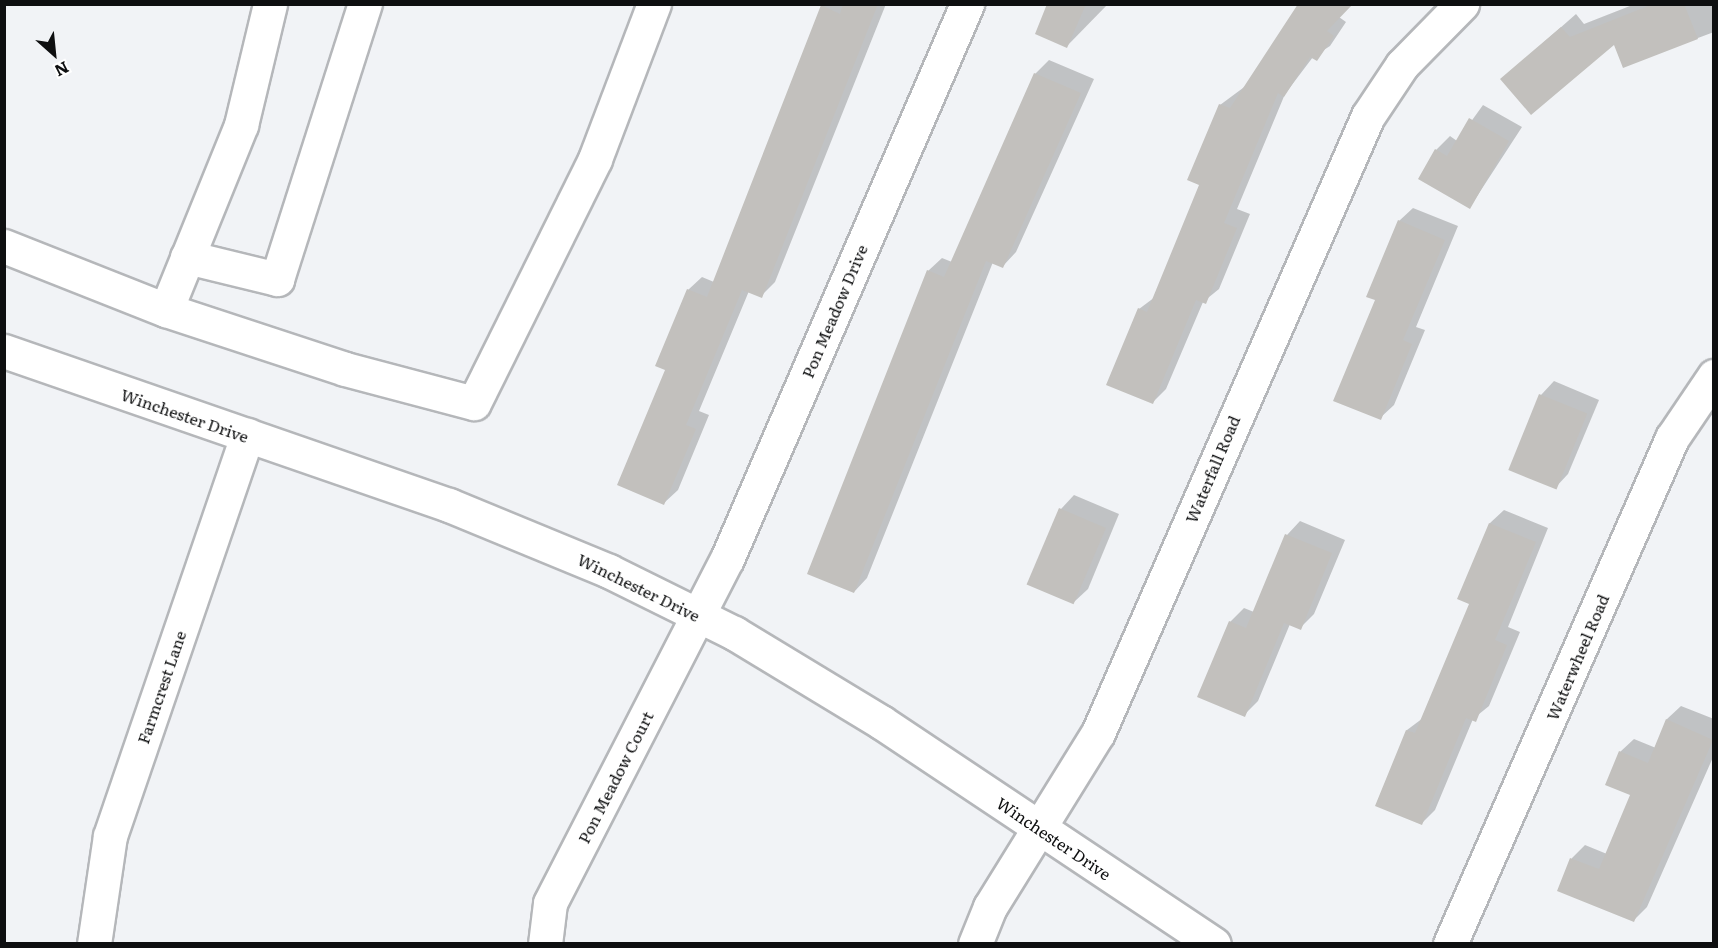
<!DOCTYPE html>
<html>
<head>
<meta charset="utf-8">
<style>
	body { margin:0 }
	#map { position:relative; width:1718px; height:948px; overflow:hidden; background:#f1f3f6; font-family:Literata,serif }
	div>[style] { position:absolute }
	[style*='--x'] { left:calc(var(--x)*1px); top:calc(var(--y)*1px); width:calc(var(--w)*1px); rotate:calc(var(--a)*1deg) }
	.shadow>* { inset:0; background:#0003 }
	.building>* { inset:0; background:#c2c0bd; transform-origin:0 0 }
	.roads { filter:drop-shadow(2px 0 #b5b7ba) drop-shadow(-2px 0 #b5b7ba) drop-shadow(0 2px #b5b7ba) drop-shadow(0 -2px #b5b7ba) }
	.minor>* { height:33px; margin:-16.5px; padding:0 16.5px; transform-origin:16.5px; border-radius:16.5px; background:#fff }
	span { translate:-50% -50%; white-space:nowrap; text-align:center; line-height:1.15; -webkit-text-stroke:5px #fff; paint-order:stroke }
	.street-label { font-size:16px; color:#0e0f10 }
	.frame { position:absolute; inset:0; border:6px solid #0e0f10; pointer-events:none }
	.north { position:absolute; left:24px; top:24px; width:60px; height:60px; -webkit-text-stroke:4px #fff; paint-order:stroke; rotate:153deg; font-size:16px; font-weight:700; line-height:24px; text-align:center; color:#0e0f10 }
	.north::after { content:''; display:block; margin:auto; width:21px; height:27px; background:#0e0f10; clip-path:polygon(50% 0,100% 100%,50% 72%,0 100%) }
</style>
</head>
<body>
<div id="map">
	<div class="shadow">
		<div style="clip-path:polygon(886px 4px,775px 282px,761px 296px,749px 291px,699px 411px,709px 415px,678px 490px,664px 503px,667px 369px,688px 290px,702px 277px,714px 282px,822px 6px)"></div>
		<div style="clip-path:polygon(1050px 4px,1108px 4px,1067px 46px)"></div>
		<div style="clip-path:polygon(1635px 4px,1714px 4px,1714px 32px,1623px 66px,1614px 43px,1502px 79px,1576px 14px,1584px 24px)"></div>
		<div style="clip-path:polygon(1339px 17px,1346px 22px,1330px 46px,1313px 57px,1285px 94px,1237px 209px,1250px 214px,1219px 289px,1203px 302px,1166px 389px,1153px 402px,1139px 309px,1155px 297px,1201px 184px,1220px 105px)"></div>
		<div style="clip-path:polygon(1049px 60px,1094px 79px,1016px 252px,1003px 266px,993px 262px,867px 578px,854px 592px,928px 271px,942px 258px,952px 262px,1035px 74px)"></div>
		<div style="clip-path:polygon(1483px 105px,1522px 127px,1470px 207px,1436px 150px,1450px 136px,1457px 141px)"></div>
		<div style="clip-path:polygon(1413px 208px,1458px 226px,1416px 327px,1425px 330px,1394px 405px,1380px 418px,1377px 300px,1399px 221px)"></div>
		<div style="clip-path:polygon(1554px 381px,1599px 400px,1568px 474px,1555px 488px,1541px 395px)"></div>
		<div style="clip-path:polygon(1074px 495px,1119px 514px,1088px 589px,1074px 602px,1061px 509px)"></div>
		<div style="clip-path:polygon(1504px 510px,1548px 528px,1508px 627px,1520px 632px,1489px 706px,1473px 719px,1435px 810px,1421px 824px,1376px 805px,1407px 730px,1423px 718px,1471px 603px,1459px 598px,1490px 523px)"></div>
		<div style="clip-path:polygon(1300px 521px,1345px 540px,1314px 614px,1300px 628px,1290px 624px,1258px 701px,1244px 715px,1230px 622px,1244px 608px,1254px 612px,1287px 535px)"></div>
		<div style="clip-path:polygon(1681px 706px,1714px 719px,1714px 755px,1647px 907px,1634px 920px,1559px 890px,1572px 858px,1585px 845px,1607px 854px,1632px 794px,1620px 752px,1634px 739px,1656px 748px,1667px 719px)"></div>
	</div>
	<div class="building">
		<div style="clip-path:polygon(843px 4px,878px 4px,762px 298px,742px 290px,686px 425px,696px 429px,664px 505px,617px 485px,665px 370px,655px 366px,687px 289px,707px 297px,821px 5px,840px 14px)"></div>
		<div style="clip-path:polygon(1047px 4px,1086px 4px,1067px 48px,1035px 34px)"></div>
		<div style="clip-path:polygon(1298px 4px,1353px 4px,1327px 31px,1334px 36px,1317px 61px,1310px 57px,1284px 97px,1278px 93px,1224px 223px,1237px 228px,1206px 304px,1196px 300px,1153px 404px,1106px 385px,1138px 308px,1147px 312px,1199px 185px,1187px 180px,1219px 104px,1230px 108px)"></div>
		<div style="clip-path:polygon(1653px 4px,1684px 4px,1698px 39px,1623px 68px,1614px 45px,1531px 115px,1500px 79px,1561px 27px,1570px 37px)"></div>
		<div style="clip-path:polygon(1034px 73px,1081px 93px,1003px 268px,986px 261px,854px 593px,807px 574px,927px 270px,944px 277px)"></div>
		<div style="clip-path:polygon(1469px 118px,1509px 141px,1470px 209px,1418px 179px,1435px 149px,1447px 156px)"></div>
		<div style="clip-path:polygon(1398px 220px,1445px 240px,1403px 340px,1412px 344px,1381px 420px,1333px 401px,1375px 300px,1366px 297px)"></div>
		<div style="left:1539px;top:394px;width:52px;height:82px;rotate:22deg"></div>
		<div style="left:1059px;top:508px;width:51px;height:83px;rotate:23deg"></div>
		<div style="clip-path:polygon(1489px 523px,1536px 542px,1495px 640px,1507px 645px,1476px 722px,1466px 718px,1422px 825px,1375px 806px,1406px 730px,1415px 733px,1469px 604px,1457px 599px)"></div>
		<div style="clip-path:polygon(1285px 534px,1332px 553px,1301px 630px,1284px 623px,1245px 717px,1197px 697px,1229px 621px,1246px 628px)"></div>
		<div style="clip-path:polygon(1666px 719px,1713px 740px,1634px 922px,1557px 891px,1570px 858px,1599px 869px,1630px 795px,1605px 785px,1619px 751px,1648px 763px)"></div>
	</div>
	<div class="roads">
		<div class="minor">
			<div style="--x:4;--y:246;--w:174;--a:21.6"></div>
			<div style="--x:166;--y:310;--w:188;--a:18.2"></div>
			<div style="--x:345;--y:369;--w:133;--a:14.8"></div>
			<div style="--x:474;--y:403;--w:272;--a:-63.6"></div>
			<div style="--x:595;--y:159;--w:166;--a:-69.2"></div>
			<div style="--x:187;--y:257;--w:93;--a:13.7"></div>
			<div style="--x:277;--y:279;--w:289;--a:-72.3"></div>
			<div style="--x:166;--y:310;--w:200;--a:-67.9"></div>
			<div style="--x:241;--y:125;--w:124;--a:-76.5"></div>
			<div style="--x:4;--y:351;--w:471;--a:19.1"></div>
			<div style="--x:449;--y:505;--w:173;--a:22.4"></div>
			<div style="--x:609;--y:571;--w:140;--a:26.4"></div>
			<div style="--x:734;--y:633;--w:172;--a:31.2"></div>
			<div style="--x:881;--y:722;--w:400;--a:33.7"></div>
			<div style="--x:94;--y:944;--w:109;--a:-81.6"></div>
			<div style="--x:110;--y:836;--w:424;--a:-71.1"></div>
			<div style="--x:545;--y:944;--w:41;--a:-83"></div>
			<div style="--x:550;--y:903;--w:387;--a:-62.8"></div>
			<div style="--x:727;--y:559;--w:605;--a:-66.61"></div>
			<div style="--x:975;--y:944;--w:40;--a:-68"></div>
			<div style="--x:990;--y:907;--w:205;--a:-58.2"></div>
			<div style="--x:1098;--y:733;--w:673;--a:-66.37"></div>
			<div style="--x:1368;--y:116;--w:61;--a:-56.3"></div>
			<div style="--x:1402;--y:65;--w:86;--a:-45.5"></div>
			<div style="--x:1450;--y:944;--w:553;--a:-66.31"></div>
			<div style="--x:1672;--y:438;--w:75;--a:-55.9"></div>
		</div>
	</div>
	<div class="street-label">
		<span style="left:834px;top:311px;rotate:-67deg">Pon Meadow Drive</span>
		<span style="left:185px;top:415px;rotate:19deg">Winchester Drive</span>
		<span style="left:1212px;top:469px;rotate:-67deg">Waterfall Road</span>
		<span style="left:639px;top:587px;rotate:26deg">Winchester Drive</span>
		<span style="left:1577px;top:657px;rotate:-67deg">Waterwheel Road</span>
		<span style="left:161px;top:687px;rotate:-71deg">Farmcrest Lane</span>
		<span style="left:615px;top:777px;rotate:-63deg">Pon Meadow Court</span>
		<span style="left:1054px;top:838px;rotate:34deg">Winchester Drive</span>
	</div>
	<div class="frame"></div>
	<div class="north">N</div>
</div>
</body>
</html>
